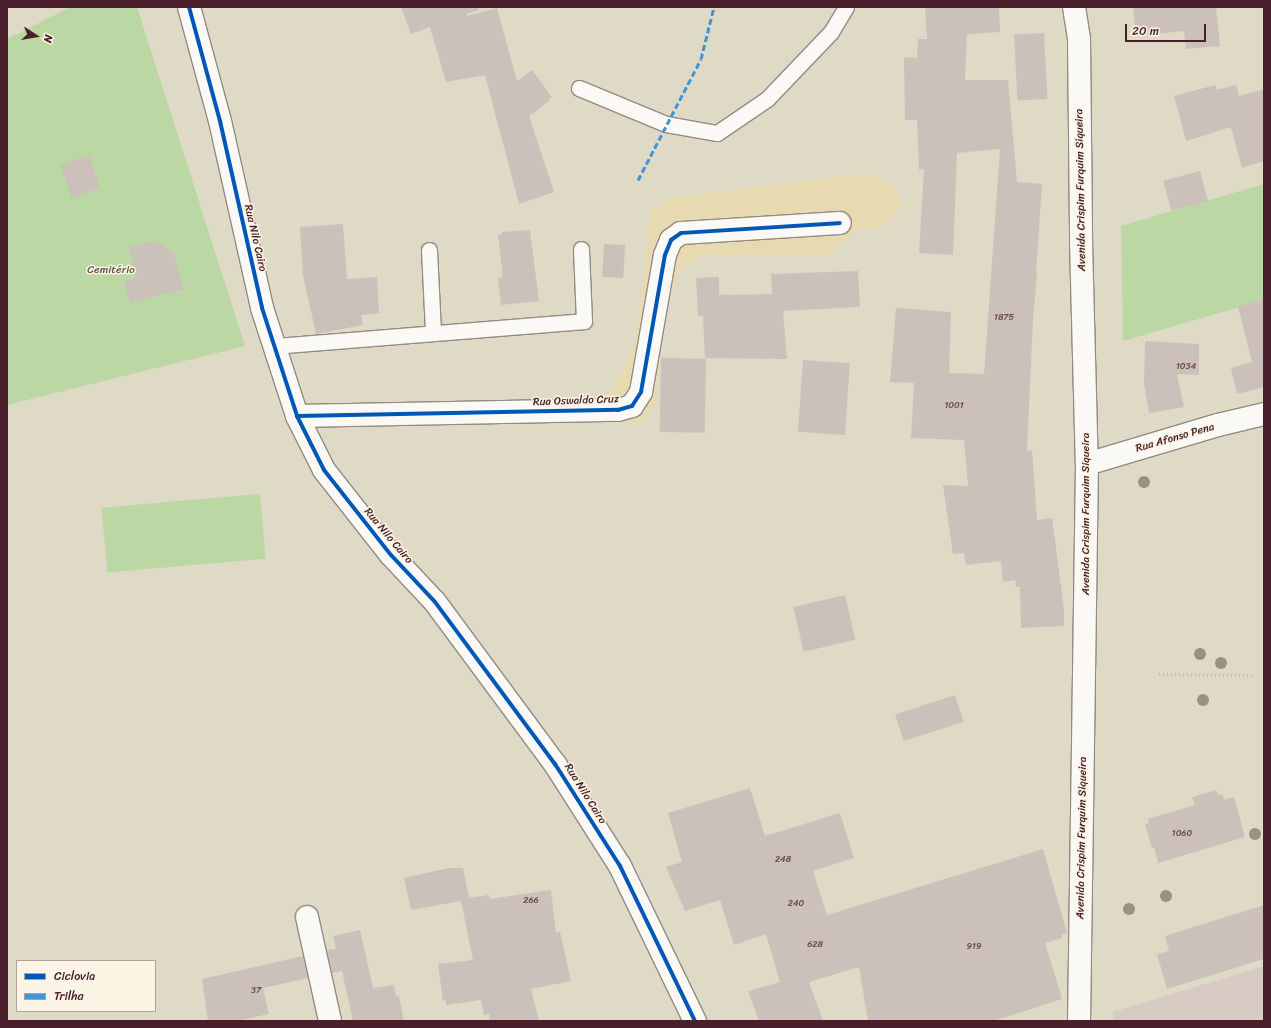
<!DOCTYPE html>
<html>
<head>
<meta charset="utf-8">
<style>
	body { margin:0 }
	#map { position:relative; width:1271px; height:1028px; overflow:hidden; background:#dedac6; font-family:Sriracha,sans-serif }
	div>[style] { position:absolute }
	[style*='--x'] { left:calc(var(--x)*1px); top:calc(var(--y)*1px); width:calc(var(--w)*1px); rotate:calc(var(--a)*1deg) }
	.industrial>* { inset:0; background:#d7cbc3 }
	.green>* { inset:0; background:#bbd7a3; transform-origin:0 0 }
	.sand>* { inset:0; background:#e7dab0 }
	.building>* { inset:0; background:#cbc0ba; transform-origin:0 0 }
	.path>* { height:2.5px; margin-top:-1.25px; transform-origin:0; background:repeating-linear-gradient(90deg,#c0bbb9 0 1px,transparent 0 4px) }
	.roads { filter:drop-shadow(1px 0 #938a82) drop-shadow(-1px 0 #938a82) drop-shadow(0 1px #938a82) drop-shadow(0 -1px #938a82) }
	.lane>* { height:15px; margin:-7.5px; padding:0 7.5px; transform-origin:7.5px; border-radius:7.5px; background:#faf9f6 }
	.street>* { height:22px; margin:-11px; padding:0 11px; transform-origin:11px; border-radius:11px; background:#faf9f6 }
	.secondary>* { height:22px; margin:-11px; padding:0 11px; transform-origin:11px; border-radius:11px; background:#faf9f6 }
	.quiet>* { height:3px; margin-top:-1.5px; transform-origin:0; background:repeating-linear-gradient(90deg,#4194d7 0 6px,transparent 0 9px) }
	.cycleway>* { height:4px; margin:-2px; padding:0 2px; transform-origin:2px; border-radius:2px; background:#0057b8 }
	.trees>* { width:12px; height:12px; margin:-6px; border-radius:50%; background:#9a9180 }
	span { translate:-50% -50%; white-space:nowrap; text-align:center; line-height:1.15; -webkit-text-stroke:3px #fcf5e5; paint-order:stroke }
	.number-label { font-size:9px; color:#6a474f }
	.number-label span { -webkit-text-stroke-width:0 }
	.street-label { font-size:11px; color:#4a1f2b }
	.park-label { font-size:11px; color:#635646 }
	.frame { position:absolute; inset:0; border:8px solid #4a1f2b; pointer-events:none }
	.legend { position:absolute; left:16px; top:960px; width:140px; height:52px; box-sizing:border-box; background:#fcf5e5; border:1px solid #b59f9b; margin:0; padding:5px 7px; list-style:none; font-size:12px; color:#4a1f2b }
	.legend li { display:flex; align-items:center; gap:8px; height:20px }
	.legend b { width:20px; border:1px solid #b59f9b }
	.north { position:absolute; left:16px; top:16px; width:40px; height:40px; -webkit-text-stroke:3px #fcf5e5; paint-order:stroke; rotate:102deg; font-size:11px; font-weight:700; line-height:16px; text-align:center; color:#4a1f2b }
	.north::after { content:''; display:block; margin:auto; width:14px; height:18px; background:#4a1f2b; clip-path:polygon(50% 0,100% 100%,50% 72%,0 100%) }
	.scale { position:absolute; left:1125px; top:24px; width:81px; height:18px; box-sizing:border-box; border:2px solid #4a1f2b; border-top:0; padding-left:5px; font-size:12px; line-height:14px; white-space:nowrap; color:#4a1f2b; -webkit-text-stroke:3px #fcf5e5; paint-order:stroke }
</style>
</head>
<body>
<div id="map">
	<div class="industrial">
		<div style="clip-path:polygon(1264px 966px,1264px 1021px,1114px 1021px,1113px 1012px)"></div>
	</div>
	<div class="green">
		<div style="clip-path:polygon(71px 7px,137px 7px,245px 346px,7px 405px,7px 39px)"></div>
		<div style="clip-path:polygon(1264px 184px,1264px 300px,1123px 341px,1121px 226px)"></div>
		<div style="left:260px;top:494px;width:65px;height:159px;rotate:85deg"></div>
	</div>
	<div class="sand">
		<div style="clip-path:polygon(868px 173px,891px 184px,903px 203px,887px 225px,854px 231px,835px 250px,823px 256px,704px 255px,680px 270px,666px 308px,659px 351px,657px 401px,640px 423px,610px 423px,591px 411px,585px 399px,611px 392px,635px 343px,651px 211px,672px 198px)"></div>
	</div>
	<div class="building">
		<div style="clip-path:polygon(401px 7px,478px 7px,479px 10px,467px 14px,467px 16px,497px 8px,517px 81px,532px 70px,552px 97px,548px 100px,549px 101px,529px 116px,554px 192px,519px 204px,485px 75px,446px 82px,430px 27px,411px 34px)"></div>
		<div style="clip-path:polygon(925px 7px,999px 7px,1000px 32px,967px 34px,965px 80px,1008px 80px,1017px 182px,1042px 184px,1036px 273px,1037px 274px,1033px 319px,1027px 451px,1032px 450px,1037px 520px,1052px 518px,1064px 609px,1064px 626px,1021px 628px,1020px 587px,1016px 587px,1015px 580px,1003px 582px,1001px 561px,966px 565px,964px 553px,953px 554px,943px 485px,968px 486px,964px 440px,911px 438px,914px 383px,890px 382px,896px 308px,951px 312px,949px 373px,984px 374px,1000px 149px,957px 153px,953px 255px,919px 253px,924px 169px,919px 170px,917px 120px,905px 120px,904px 57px,917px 58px,918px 39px,927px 39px)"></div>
		<div style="clip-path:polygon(1133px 7px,1216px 7px,1220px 46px,1186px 49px,1184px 31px,1136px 36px)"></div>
		<div style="left:1044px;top:33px;width:66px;height:30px;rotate:87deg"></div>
		<div style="clip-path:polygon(1215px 85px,1217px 90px,1236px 85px,1239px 96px,1264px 89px,1264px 161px,1242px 168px,1231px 127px,1186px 141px,1174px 96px)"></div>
		<div style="left:89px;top:155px;width:35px;height:30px;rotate:72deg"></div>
		<div style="left:1200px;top:171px;width:31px;height:38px;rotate:75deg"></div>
		<div style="clip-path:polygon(343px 224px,347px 279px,377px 277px,379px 313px,361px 315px,363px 325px,316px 334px,303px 275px,300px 227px)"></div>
		<div style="clip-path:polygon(530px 230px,539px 301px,501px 305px,498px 278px,503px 277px,498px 235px,502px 234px,502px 232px)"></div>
		<div style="clip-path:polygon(155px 241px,173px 252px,184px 289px,130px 303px,124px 281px,137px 278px,129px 247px)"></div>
		<div style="left:604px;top:244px;width:21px;height:33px;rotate:3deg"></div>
		<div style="clip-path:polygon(858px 271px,860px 307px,783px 311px,787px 359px,705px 358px,703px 316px,698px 316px,696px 278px,719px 277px,719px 295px,772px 294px,771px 274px)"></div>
		<div style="clip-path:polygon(1264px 299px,1264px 387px,1237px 394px,1231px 368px,1252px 362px,1238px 307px)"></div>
		<div style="clip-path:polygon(1145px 341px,1199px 344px,1199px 375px,1177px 374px,1184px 407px,1149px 413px,1144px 384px)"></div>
		<div style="left:661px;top:358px;width:45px;height:74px;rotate:1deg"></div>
		<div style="left:803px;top:360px;width:47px;height:72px;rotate:4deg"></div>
		<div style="left:845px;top:595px;width:46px;height:53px;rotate:77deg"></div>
		<div style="left:955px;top:695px;width:28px;height:63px;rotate:72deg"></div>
		<div style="clip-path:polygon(750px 788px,765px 836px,840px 813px,854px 858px,813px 871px,827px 915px,1043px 849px,1067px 933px,1061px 935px,1062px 938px,1045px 943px,1062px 999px,993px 1021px,868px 1021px,859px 967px,809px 982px,823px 1021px,759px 1021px,748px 991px,780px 982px,766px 934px,734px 945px,720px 900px,685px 911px,666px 867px,682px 862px,668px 813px)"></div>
		<div style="clip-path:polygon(1216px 790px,1218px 795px,1222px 794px,1224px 800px,1234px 797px,1245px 837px,1158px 863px,1154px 847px,1152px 848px,1145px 824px,1149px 823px,1148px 819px,1195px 805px,1192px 797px)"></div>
		<div style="clip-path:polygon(449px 868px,463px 868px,469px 898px,489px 895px,490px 899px,551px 890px,556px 933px,560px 932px,571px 981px,531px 989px,539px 1021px,490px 1021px,489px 1014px,484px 1015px,481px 1000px,446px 1005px,446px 1000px,443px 1001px,438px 964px,473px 960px,461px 901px,411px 910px,404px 878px)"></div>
		<div style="clip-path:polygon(1264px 905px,1264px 959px,1167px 989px,1157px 954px,1169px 951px,1165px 936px)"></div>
		<div style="clip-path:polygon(360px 930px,373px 988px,394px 985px,396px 997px,399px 996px,404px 1021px,353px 1021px,342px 971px,332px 973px,327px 950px,336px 949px,333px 936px)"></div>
		<div style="clip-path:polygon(303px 956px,308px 978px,263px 988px,269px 1014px,235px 1021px,208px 1021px,202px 979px)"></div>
	</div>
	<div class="path">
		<div style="--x:1159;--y:674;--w:95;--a:0.6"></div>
	</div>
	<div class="roads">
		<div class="lane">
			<div style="--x:579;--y:88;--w:94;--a:22.5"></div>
			<div style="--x:666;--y:124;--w:52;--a:10"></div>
			<div style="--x:717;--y:133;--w:60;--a:-34.2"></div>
			<div style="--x:767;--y:99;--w:93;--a:-46.3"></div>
			<div style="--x:831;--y:32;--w:29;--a:-59"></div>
			<div style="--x:429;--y:250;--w:83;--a:87.2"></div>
			<div style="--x:274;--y:346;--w:311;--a:-4.6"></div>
			<div style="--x:584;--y:321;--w:72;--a:-92.4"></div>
		</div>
		<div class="street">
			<div style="--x:297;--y:416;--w:321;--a:-1.1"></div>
			<div style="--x:618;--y:410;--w:15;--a:-16"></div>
			<div style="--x:632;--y:406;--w:17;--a:-57"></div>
			<div style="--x:641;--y:392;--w:139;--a:-80.1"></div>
			<div style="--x:665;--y:255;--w:16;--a:-68"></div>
			<div style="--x:671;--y:240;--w:12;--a:-35"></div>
			<div style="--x:681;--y:233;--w:159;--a:-3.6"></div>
			<div style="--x:1087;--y:464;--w:137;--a:-16.6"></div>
			<div style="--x:1218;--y:425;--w:47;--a:-13.4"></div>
			<div style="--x:307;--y:917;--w:107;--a:77.5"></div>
		</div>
		<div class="secondary">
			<div style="--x:189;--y:7;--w:118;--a:74.8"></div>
			<div style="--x:220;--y:121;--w:192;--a:77.3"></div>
			<div style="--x:262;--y:308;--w:114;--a:72"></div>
			<div style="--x:297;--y:416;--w:60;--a:63.4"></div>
			<div style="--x:324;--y:470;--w:108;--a:51.8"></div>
			<div style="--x:391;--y:555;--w:64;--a:46.9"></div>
			<div style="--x:435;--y:602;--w:202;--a:53.5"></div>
			<div style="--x:555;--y:764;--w:121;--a:57.5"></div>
			<div style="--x:620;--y:866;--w:172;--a:64.2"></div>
			<div style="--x:1074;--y:7;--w:32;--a:81"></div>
			<div style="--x:1079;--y:39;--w:203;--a:89.4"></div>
			<div style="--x:1081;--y:242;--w:222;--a:88.5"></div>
			<div style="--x:1087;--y:464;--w:557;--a:90.82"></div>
		</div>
	</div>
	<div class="quiet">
		<div style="--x:638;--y:180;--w:136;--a:-62.5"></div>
		<div style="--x:701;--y:59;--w:54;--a:-76"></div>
	</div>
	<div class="cycleway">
		<div style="--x:189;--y:7;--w:118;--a:74.8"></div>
		<div style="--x:220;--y:121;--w:192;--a:77.3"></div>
		<div style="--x:262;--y:308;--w:114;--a:72"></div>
		<div style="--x:297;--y:416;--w:60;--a:63.4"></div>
		<div style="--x:324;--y:470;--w:108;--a:51.8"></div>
		<div style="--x:391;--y:555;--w:64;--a:46.9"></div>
		<div style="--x:435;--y:602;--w:202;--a:53.5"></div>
		<div style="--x:555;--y:764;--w:121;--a:57.5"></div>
		<div style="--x:620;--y:866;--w:172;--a:64.2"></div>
		<div style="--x:297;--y:416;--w:321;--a:-1.1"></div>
		<div style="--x:618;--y:410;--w:15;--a:-16"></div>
		<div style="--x:632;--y:406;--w:17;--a:-57"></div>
		<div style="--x:641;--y:392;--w:139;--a:-80.1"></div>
		<div style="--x:665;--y:255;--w:16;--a:-68"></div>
		<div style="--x:671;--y:240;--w:12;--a:-35"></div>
		<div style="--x:681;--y:233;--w:159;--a:-3.6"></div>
	</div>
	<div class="trees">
		<div style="left:1144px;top:482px"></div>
		<div style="left:1200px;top:654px"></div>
		<div style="left:1221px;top:663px"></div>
		<div style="left:1203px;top:700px"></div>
		<div style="left:1255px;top:834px"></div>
		<div style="left:1166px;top:896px"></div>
		<div style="left:1129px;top:909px"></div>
	</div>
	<div class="number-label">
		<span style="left:1004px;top:317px">1875</span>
		<span style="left:1186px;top:366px">1034</span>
		<span style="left:954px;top:405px">1001</span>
		<span style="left:1182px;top:833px">1060</span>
		<span style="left:783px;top:859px">248</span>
		<span style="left:531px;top:900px">266</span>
		<span style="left:796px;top:903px">240</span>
		<span style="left:815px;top:944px">628</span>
		<span style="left:974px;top:946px">919</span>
		<span style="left:256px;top:990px">37</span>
	</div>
	<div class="street-label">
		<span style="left:1081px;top:190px;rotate:-91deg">Avenida Crispim Furquim Siqueira</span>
		<span style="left:255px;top:238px;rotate:77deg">Rua Nilo Cairo</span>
		<span style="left:576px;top:401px;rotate:-2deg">Rua Oswaldo Cruz</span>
		<span style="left:1175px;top:438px;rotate:-16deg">Rua Afonso Pena</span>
		<span style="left:1086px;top:514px;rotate:-90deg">Avenida Crispim Furquim Siqueira</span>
		<span style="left:388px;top:536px;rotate:50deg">Rua Nilo Cairo</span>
		<span style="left:585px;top:794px;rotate:58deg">Rua Nilo Cairo</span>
		<span style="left:1082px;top:838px;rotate:-89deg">Avenida Crispim Furquim Siqueira</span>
	</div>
	<div class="park-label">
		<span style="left:111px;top:270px">Cemitério</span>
	</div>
	<div class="frame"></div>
	<ul class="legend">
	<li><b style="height:5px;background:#0057b8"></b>Ciclovia</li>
	<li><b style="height:5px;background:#4194d7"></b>Trilha</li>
	</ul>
	<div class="north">N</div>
	<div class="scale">20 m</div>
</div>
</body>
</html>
